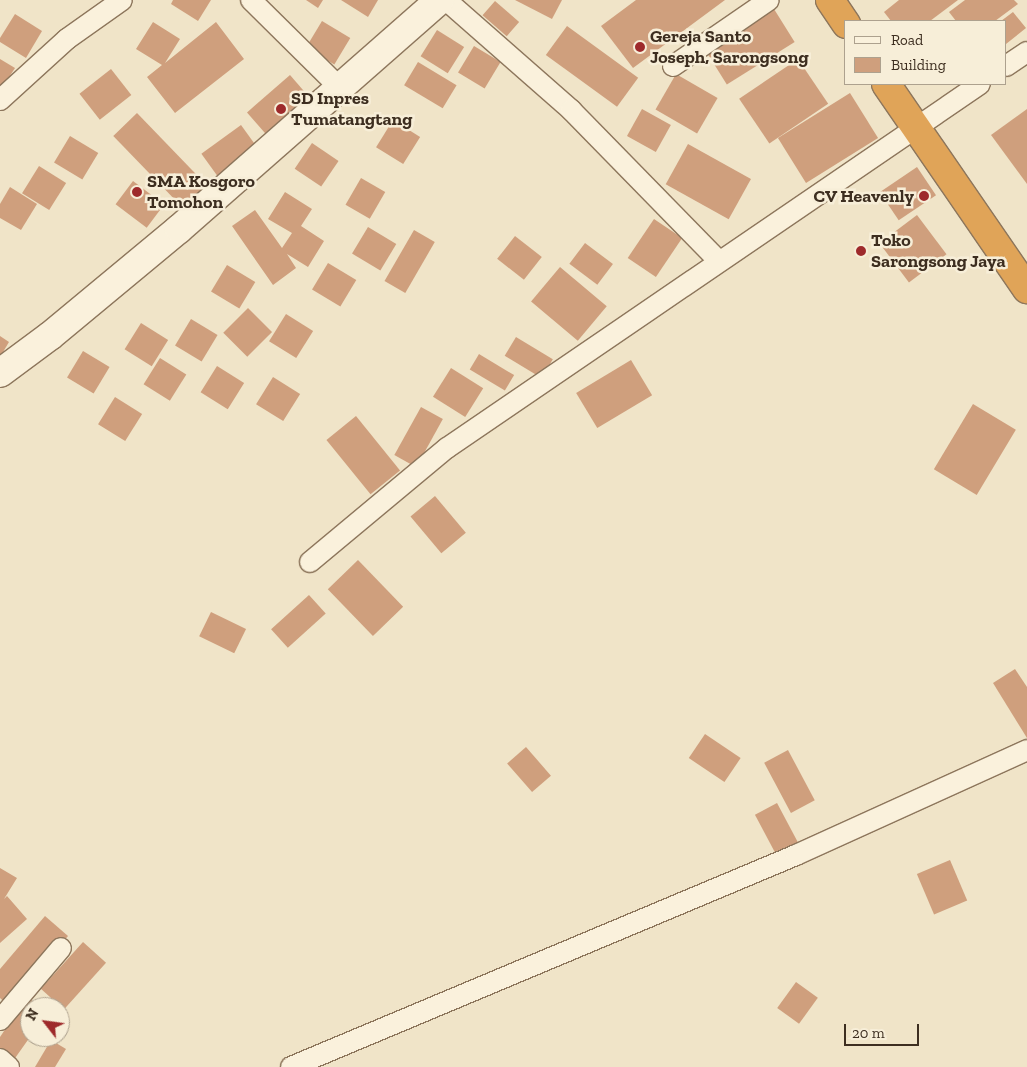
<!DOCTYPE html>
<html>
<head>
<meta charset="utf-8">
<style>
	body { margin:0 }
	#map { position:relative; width:1027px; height:1067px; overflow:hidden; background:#f0e4c8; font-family:"Zilla Slab",serif }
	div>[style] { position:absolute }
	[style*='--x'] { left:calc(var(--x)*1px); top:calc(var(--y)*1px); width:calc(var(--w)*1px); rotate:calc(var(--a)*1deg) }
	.building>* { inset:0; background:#cf9f7d; transform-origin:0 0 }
	.roads { filter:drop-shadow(1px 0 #8d765c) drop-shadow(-1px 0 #8d765c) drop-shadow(0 1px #8d765c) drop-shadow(0 -1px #8d765c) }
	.street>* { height:20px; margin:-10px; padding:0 10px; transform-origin:10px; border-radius:10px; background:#faf1dc }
	.secondary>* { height:28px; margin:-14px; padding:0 14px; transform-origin:14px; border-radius:14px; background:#faf1dc }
	.highway>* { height:28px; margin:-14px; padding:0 14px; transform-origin:14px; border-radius:14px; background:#e0a458 }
	.dots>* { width:14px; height:14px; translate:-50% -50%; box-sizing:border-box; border:2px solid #f7eed8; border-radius:50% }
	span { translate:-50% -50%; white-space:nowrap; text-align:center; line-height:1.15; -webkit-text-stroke:5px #f7eed8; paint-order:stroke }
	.poi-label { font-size:18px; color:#3d2e20; font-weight:700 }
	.left { translate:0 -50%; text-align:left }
	.right { translate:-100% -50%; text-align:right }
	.legend { position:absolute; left:844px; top:20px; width:162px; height:65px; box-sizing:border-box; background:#f7eed8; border:1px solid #ada18e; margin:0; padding:6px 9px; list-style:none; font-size:15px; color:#3d2e20 }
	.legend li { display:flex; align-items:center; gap:10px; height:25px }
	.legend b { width:25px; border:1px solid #ada18e }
	.north { position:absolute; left:20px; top:997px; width:50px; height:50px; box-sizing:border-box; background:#f7eed8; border:1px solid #ada18e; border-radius:50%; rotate:300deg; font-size:14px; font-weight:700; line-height:20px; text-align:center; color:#3d2e20 }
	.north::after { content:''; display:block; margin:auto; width:18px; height:22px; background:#9e2a2b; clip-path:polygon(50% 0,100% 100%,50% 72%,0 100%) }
	.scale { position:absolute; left:844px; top:1024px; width:75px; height:22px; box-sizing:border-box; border:2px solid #3d2e20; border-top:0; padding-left:6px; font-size:15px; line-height:18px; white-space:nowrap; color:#3d2e20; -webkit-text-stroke:4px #f7eed8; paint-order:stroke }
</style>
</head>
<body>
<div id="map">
	<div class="building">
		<div style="clip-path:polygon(173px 0,211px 0,198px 21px,171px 4px)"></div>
		<div style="clip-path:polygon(306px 0,323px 0,318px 8px)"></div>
		<div style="clip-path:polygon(341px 0,378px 0,368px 17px)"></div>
		<div style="clip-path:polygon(515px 0,562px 0,552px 19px)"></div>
		<div style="clip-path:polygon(636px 0,725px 0,633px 68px,601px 26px)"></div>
		<div style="clip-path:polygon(899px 0,958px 0,930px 21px,891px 21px,884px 12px)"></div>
		<div style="clip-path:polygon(965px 0,1014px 0,1018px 4px,995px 21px,956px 21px,949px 12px)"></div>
		<div style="left:495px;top:1px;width:32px;height:19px;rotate:41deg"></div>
		<div style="left:774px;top:9px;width:39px;height:80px;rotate:58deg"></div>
		<div style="clip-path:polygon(1013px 12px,1026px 28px,1006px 44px,1006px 21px,1001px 21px)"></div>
		<div style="clip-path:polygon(15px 14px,42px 31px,26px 58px,0 42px,0 38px)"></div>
		<div style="left:322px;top:21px;width:33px;height:31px;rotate:31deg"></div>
		<div style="clip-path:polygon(153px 22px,180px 39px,165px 63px,216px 22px,244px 59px,175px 113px,147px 77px,162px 65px,136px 49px)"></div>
		<div style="left:567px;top:26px;width:88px;height:36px;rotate:36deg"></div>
		<div style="left:437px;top:30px;width:32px;height:31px;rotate:32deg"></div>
		<div style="left:474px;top:46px;width:31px;height:31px;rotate:31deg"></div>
		<div style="clip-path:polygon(0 59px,15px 68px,0 91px)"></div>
		<div style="left:798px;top:59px;width:54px;height:71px;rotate:56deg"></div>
		<div style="left:418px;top:62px;width:45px;height:27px;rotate:31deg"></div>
		<div style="left:111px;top:69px;width:33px;height:40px;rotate:52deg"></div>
		<div style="left:676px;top:74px;width:48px;height:41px;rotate:30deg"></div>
		<div style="left:290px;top:75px;width:38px;height:57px;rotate:49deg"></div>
		<div style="left:850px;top:93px;width:53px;height:85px;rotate:58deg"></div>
		<div style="left:642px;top:109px;width:33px;height:31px;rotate:29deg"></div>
		<div style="clip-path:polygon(1027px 109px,1027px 184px,991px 135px)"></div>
		<div style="left:137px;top:113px;width:100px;height:33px;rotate:46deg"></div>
		<div style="left:393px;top:120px;width:32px;height:32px;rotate:32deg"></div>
		<div style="left:241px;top:125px;width:36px;height:49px;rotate:54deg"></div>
		<div style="left:70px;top:136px;width:33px;height:31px;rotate:31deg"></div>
		<div style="left:312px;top:143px;width:32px;height:31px;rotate:34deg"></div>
		<div style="left:688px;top:144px;width:72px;height:46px;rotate:29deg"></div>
		<div style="left:39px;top:166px;width:32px;height:32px;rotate:32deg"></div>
		<div style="left:917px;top:167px;width:34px;height:45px;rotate:56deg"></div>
		<div style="left:361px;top:178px;width:28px;height:31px;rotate:30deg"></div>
		<div style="left:133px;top:181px;width:39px;height:29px;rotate:37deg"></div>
		<div style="clip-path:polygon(10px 187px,37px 204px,21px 230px,0 218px,0 204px)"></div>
		<div style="clip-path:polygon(285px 192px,312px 209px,301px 226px,324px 241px,308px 267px,287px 254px,296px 268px,273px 285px,232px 226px,255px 210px,282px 248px,292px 233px,268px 219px)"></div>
		<div style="left:917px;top:215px;width:49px;height:47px;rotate:53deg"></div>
		<div style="left:654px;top:219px;width:34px;height:47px;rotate:34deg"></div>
		<div style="left:368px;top:227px;width:33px;height:31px;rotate:31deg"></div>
		<div style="left:414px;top:230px;width:24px;height:59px;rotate:30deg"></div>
		<div style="left:515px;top:236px;width:34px;height:29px;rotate:38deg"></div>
		<div style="left:585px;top:243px;width:35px;height:26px;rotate:37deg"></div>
		<div style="left:328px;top:263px;width:33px;height:31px;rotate:31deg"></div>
		<div style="left:227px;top:265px;width:33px;height:31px;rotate:31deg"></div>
		<div style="left:560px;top:267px;width:61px;height:45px;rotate:40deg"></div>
		<div style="left:248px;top:308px;width:34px;height:35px;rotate:45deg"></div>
		<div style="left:286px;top:314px;width:32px;height:32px;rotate:32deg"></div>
		<div style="left:191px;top:319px;width:31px;height:31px;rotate:31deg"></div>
		<div style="left:141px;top:323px;width:32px;height:31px;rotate:32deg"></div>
		<div style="clip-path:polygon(0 336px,9px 342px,0 357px)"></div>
		<div style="left:516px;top:337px;width:43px;height:22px;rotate:31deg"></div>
		<div style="left:83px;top:351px;width:31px;height:31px;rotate:31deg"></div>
		<div style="left:479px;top:354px;width:41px;height:18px;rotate:31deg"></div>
		<div style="left:160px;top:358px;width:31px;height:31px;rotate:32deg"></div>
		<div style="left:631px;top:360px;width:41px;height:64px;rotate:59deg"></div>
		<div style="left:217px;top:366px;width:32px;height:31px;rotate:32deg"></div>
		<div style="left:451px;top:368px;width:38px;height:34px;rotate:32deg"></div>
		<div style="left:273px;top:377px;width:32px;height:32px;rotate:32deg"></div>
		<div style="left:115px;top:397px;width:32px;height:32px;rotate:32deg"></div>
		<div style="left:973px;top:404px;width:50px;height:76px;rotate:31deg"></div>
		<div style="left:421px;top:407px;width:25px;height:55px;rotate:29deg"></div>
		<div style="left:356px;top:416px;width:70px;height:38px;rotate:51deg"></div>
		<div style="left:435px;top:496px;width:48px;height:32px;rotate:50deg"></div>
		<div style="left:358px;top:560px;width:65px;height:42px;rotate:46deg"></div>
		<div style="left:309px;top:595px;width:25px;height:51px;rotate:48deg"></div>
		<div style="left:211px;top:612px;width:39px;height:27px;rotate:26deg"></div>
		<div style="clip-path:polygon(1015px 669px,1027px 687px,1027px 738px,993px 683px)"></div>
		<div style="left:705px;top:734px;width:43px;height:29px;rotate:34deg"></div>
		<div style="left:526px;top:747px;width:38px;height:25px;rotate:49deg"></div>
		<div style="left:788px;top:750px;width:57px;height:27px;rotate:62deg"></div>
		<div style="left:777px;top:803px;width:47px;height:25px;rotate:62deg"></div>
		<div style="left:950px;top:860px;width:44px;height:36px;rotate:67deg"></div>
		<div style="clip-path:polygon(0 868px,17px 878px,4px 899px,7px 896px,27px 919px,0 943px)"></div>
		<div style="clip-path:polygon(45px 916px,68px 936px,9px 1006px,0 998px,0 969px)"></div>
		<div style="left:83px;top:942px;width:31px;height:63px;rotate:42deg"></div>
		<div style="left:796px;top:982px;width:27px;height:32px;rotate:36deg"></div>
		<div style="clip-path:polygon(27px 997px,41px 1007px,30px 1007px,30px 1037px,13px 1061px,0 1051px,0 1037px)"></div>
		<div style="clip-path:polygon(51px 1040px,66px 1049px,55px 1067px,35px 1067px)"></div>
	</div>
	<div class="roads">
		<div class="street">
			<div style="--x:251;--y:0;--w:125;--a:44.7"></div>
			<div style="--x:446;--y:0;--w:167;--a:41.3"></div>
			<div style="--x:571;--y:110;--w:211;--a:45.6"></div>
			<div style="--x:673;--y:66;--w:116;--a:-34.5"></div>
			<div style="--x:1006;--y:66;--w:25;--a:-34"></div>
			<div style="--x:0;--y:100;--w:91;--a:-42.3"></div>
			<div style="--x:67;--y:39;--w:67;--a:-35.3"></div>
			<div style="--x:310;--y:562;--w:178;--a:-39.8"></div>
			<div style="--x:447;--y:448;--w:645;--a:-34.33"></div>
			<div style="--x:0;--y:1020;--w:94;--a:-49.7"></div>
			<div style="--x:0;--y:1059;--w:12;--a:42"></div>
			<div style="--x:291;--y:1067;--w:548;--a:-22.77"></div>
			<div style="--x:796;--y:855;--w:254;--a:-24.4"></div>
		</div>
		<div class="secondary">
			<div style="--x:0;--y:373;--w:62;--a:-36.5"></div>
			<div style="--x:50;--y:336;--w:168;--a:-39.7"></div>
			<div style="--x:179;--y:229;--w:347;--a:-41.3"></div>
		</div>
		<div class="highway">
			<div style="--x:830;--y:0;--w:29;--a:56"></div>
			<div style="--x:886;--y:84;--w:249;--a:55.5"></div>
		</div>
	</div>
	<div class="dots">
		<div style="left:640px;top:47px;background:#9e2a2b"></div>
		<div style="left:281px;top:109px;background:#9e2a2b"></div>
		<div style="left:137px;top:192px;background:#9e2a2b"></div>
		<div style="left:924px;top:196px;background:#9e2a2b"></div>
		<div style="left:861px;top:251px;background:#9e2a2b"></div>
	</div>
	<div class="poi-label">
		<span class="left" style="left:650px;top:47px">Gereja Santo<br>Joseph, Sarongsong</span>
		<span class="left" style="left:291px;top:109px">SD Inpres<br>Tumatangtang</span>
		<span class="left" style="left:147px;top:192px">SMA Kosgoro<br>Tomohon</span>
		<span class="right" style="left:914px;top:196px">CV Heavenly</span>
		<span class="left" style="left:871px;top:251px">Toko<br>Sarongsong Jaya</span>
	</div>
	<ul class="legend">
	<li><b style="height:6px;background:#faf1dc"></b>Road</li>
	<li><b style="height:14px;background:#cf9f7d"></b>Building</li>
	</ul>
	<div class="north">N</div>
	<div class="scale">20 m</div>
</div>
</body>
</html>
